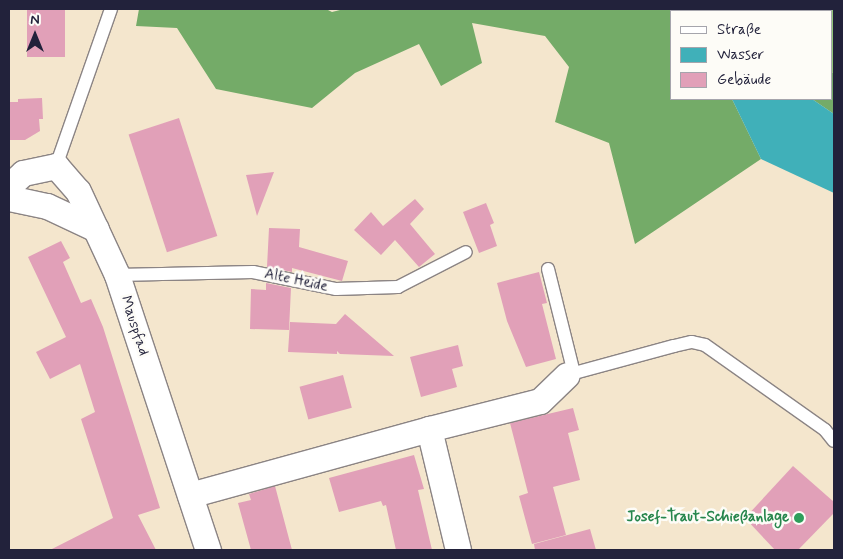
<!DOCTYPE html>
<html>
<head>
<meta charset="utf-8">
<style>
	body { margin:0 }
	#map { position:relative; width:843px; height:559px; overflow:hidden; background:#f4e6cd; font-family:Mynerve,sans-serif }
	div>[style] { position:absolute }
	[style*='--x'] { left:calc(var(--x)*1px); top:calc(var(--y)*1px); width:calc(var(--w)*1px); rotate:calc(var(--a)*1deg) }
	.green>* { inset:0; background:#90c678 }
	.forest>* { inset:0; background:#74ab68 }
	.water>* { inset:0; background:#40b0b9 }
	.building>* { inset:0; background:#e1a0b8; transform-origin:0 0 }
	.path>* { height:3px; margin-top:-1.5px; transform-origin:0; background:repeating-linear-gradient(90deg,#8b8484 0 4px,transparent 0 8px) }
	.roads { filter:drop-shadow(1px 0 #8b8484) drop-shadow(-1px 0 #8b8484) drop-shadow(0 1px #8b8484) drop-shadow(0 -1px #8b8484) }
	.service>* { height:12px; margin:-6px; padding:0 6px; transform-origin:6px; border-radius:6px; background:#fff }
	.minor>* { height:25px; margin:-12.5px; padding:0 12.5px; transform-origin:12.5px; border-radius:12.5px; background:#fff }
	.dots>* { width:14px; height:14px; translate:-50% -50%; box-sizing:border-box; border:2px solid #fdfcf7; border-radius:50% }
	span { translate:-50% -50%; white-space:nowrap; text-align:center; line-height:1.15; -webkit-text-stroke:5px #fdfcf7; paint-order:stroke }
	.street-label { font-size:15px; color:#22223b }
	.leisure-label { font-size:15px; color:#27864d; font-weight:700 }
	.right { translate:-100% -50%; text-align:right }
	.frame { position:absolute; inset:0; border:10px solid #22223b; pointer-events:none }
	.legend { position:absolute; left:670px; top:10px; width:162px; height:90px; box-sizing:border-box; background:#fdfcf7; border:1px solid #a5a5ac; margin:0; padding:6px 9px; list-style:none; font-size:15px; color:#22223b }
	.legend li { display:flex; align-items:center; gap:10px; height:25px }
	.legend b { width:25px; border:1px solid #a5a5ac }
	.north { position:absolute; left:10px; top:10px; width:50px; height:50px; -webkit-text-stroke:4px #fdfcf7; paint-order:stroke; rotate:0deg; font-size:14px; font-weight:700; line-height:20px; text-align:center; color:#22223b }
	.north::after { content:''; display:block; margin:auto; width:18px; height:22px; background:#22223b; clip-path:polygon(50% 0,100% 100%,50% 72%,0 100%) }
</style>
</head>
<body>
<div id="map">
	<div class="green">
		<div style="clip-path:polygon(754px 9px,834px 9px,834px 74px,832px 72px,832px 11px,757px 11px)"></div>
	</div>
	<div class="forest">
		<div style="clip-path:polygon(139px 9px,326px 9px,332px 12px,344px 9px,676px 9px,677px 11px,672px 11px,672px 99px,732px 99px,761px 159px,635px 244px,609px 143px,555px 122px,569px 67px,545px 36px,472px 23px,482px 63px,441px 86px,419px 44px,355px 73px,312px 108px,216px 89px,177px 28px,136px 26px)"></div>
		<div style="clip-path:polygon(832px 72px,834px 74px,834px 114px,812px 99px,832px 99px)"></div>
	</div>
	<div class="water">
		<div style="clip-path:polygon(732px 99px,812px 99px,834px 114px,834px 193px,761px 159px)"></div>
	</div>
	<div class="building">
		<div style="left:27px;top:9px;width:38px;height:48px"></div>
		<div style="clip-path:polygon(42px 98px,43px 119px,39px 119px,40px 131px,25px 140px,9px 140px,9px 102px,18px 102px,18px 99px)"></div>
		<div style="left:179px;top:118px;width:124px;height:53px;rotate:72deg"></div>
		<div style="clip-path:polygon(274px 172px,257px 216px,246px 175px)"></div>
		<div style="clip-path:polygon(415px 199px,424px 209px,410px 224px,435px 254px,419px 267px,395px 240px,381px 255px,354px 230px,371px 212px,383px 226px)"></div>
		<div style="clip-path:polygon(486px 203px,494px 223px,490px 225px,497px 246px,479px 253px,463px 212px)"></div>
		<div style="clip-path:polygon(269px 228px,300px 229px,299px 247px,348px 261px,342px 281px,292px 268px,292px 272px,267px 267px)"></div>
		<div style="clip-path:polygon(61px 241px,70px 258px,63px 262px,81px 303px,91px 299px,103px 327px,160px 508px,138px 515px,156px 550px,50px 550px,113px 518px,81px 419px,95px 412px,80px 364px,50px 379px,36px 352px,66px 337px,28px 257px)"></div>
		<div style="clip-path:polygon(539px 272px,547px 303px,542px 304px,556px 359px,526px 367px,507px 321px,497px 283px)"></div>
		<div style="clip-path:polygon(266px 283px,291px 288px,289px 330px,250px 329px,251px 289px,266px 290px)"></div>
		<div style="clip-path:polygon(345px 314px,394px 356px,340px 354px,337px 351px,337px 354px,288px 352px,290px 322px,336px 324px)"></div>
		<div style="clip-path:polygon(458px 345px,463px 366px,452px 369px,457px 387px,421px 397px,410px 357px)"></div>
		<div style="left:343px;top:375px;width:34px;height:45px;rotate:75deg"></div>
		<div style="clip-path:polygon(573px 408px,579px 430px,568px 433px,580px 480px,553px 487px,566px 535px,532px 544px,519px 496px,528px 493px,510px 423px)"></div>
		<div style="clip-path:polygon(414px 455px,424px 489px,418px 490px,432px 550px,396px 550px,386px 505px,383px 506px,381px 501px,339px 512px,329px 478px)"></div>
		<div style="clip-path:polygon(793px 466px,834px 502px,834px 513px,798px 550px,775px 550px,745px 518px)"></div>
		<div style="clip-path:polygon(275px 486px,292px 550px,251px 550px,238px 503px,251px 500px,249px 494px)"></div>
		<div style="clip-path:polygon(590px 529px,596px 550px,535px 550px,534px 544px)"></div>
	</div>
	<div class="path">
		<div style="--x:767;--y:11;--w:2;--a:-63"></div>
	</div>
	<div class="roads">
		<div class="service">
			<div style="--x:56;--y:166;--w:166;--a:-70.7"></div>
			<div style="--x:548;--y:269;--w:107;--a:76"></div>
			<div style="--x:117;--y:275;--w:136;--a:-1.3"></div>
			<div style="--x:253;--y:272;--w:85;--a:11.6"></div>
			<div style="--x:336;--y:289;--w:62;--a:-1.8"></div>
			<div style="--x:398;--y:287;--w:76;--a:-27.2"></div>
			<div style="--x:567;--y:375;--w:111;--a:-15.2"></div>
			<div style="--x:674;--y:346;--w:18;--a:-13"></div>
			<div style="--x:692;--y:342;--w:13;--a:13"></div>
			<div style="--x:705;--y:345;--w:147;--a:35.3"></div>
			<div style="--x:825;--y:430;--w:14;--a:51"></div>
		</div>
		<div class="minor">
			<div style="--x:9;--y:186;--w:19;--a:-43"></div>
			<div style="--x:23;--y:173;--w:34;--a:-12"></div>
			<div style="--x:56;--y:166;--w:33;--a:49"></div>
			<div style="--x:78;--y:191;--w:93;--a:65.1"></div>
			<div style="--x:117;--y:275;--w:290;--a:71.7"></div>
			<div style="--x:9;--y:198;--w:39;--a:12"></div>
			<div style="--x:47;--y:206;--w:54;--a:25.1"></div>
			<div style="--x:429;--y:429;--w:124;--a:76.5"></div>
			<div style="--x:190;--y:495;--w:248;--a:-15.4"></div>
			<div style="--x:429;--y:429;--w:114;--a:-14.2"></div>
			<div style="--x:540;--y:401;--w:37;--a:-44"></div>
		</div>
	</div>
	<div class="dots">
		<div style="left:799px;top:518px;background:#2e9e5b"></div>
	</div>
	<div class="street-label">
		<span style="left:296px;top:281px;rotate:12deg">Alte Heide</span>
		<span style="left:134px;top:326px;rotate:72deg">Mauspfad</span>
	</div>
	<div class="leisure-label">
		<span class="right" style="left:789px;top:518px">Josef-Traut-Schießanlage</span>
	</div>
	<div class="frame"></div>
	<ul class="legend">
	<li><b style="height:6px;background:#fff"></b>Straße</li>
	<li><b style="height:14px;background:#40b0b9"></b>Wasser</li>
	<li><b style="height:14px;background:#e1a0b8"></b>Gebäude</li>
	</ul>
	<div class="north">N</div>
</div>
</body>
</html>
